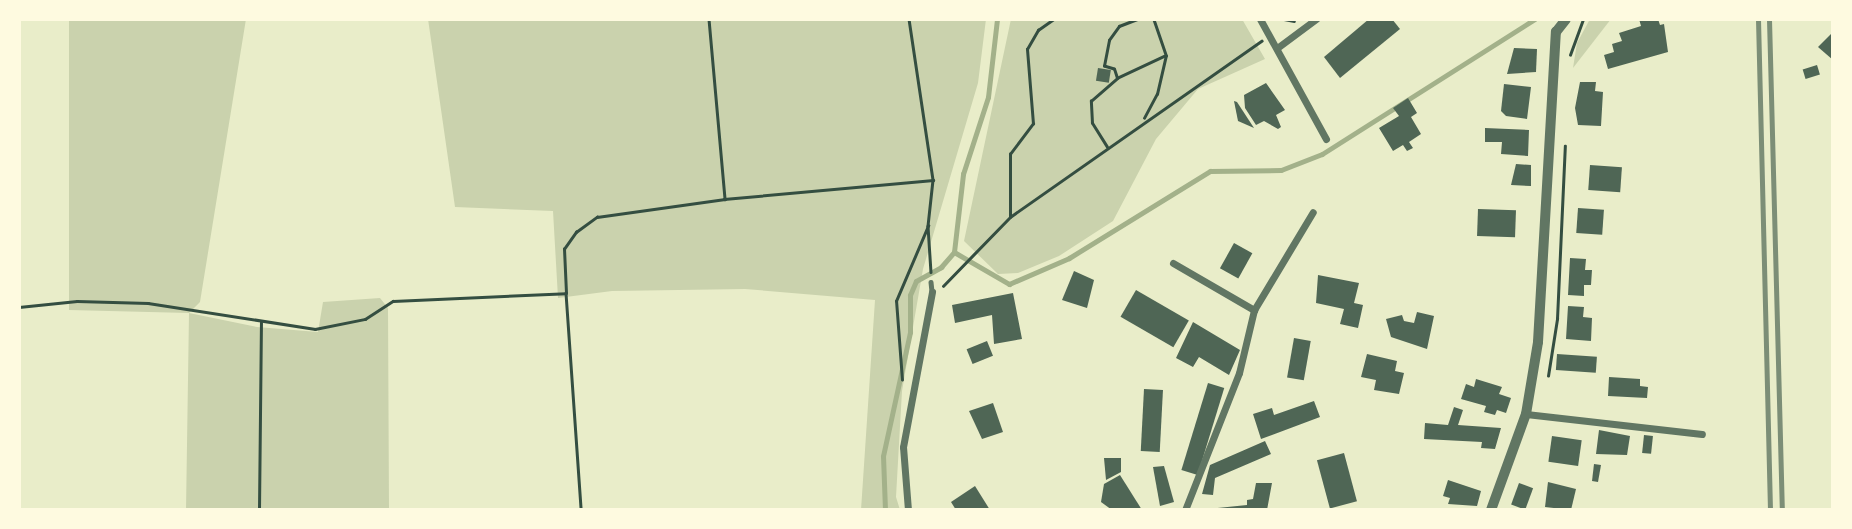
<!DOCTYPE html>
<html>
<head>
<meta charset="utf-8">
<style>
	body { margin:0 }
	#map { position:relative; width:1852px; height:529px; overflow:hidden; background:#e9edc9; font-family:Barlow,sans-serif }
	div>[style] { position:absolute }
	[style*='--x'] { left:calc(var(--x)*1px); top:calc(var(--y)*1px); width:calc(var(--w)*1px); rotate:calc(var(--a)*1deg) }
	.green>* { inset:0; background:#cad2ad }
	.stream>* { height:5px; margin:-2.5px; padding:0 2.5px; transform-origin:2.5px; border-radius:2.5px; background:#a3b18a }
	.building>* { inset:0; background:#4f6655; transform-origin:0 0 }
	.path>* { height:2.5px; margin:-1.25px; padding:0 1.25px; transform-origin:1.25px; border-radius:1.25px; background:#344e41 }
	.service>* { height:4.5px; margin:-2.25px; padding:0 2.25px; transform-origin:2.25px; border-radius:2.25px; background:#617663 }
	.minor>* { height:7px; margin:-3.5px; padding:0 3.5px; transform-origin:3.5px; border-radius:3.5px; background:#617663 }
	.tertiary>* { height:10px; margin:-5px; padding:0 5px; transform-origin:5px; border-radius:5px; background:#617663 }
	.rail>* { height:5px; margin:-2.5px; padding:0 2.5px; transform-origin:2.5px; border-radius:2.5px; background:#7c8e77 }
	span { translate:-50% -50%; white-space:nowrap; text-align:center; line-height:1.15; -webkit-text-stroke:5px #fefae0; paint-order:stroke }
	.frame { position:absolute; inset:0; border:21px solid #fefae0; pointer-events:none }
</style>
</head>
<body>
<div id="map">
	<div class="green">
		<div style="clip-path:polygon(69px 19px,246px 19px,200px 302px,189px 313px,257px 327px,318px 332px,323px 302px,380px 298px,388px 308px,389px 510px,186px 510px,189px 313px,69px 310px)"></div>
		<div style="clip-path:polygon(428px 19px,986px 19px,978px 83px,923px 269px,902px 391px,896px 497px,900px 510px,861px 510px,875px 300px,745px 289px,612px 291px,558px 298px,553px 211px,455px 207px)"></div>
		<div style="clip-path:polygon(1011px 19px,1242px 19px,1265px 59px,1198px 89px,1156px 139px,1113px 221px,1059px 256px,1018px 273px,998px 274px,964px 241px)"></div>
		<div style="clip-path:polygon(1590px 19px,1611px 19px,1573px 68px,1577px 43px)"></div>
	</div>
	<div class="stream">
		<div style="--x:954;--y:252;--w:64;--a:30.2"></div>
		<div style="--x:1009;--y:284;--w:65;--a:-23.4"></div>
		<div style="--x:1069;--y:258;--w:166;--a:-31.7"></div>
		<div style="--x:1210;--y:171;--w:71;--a:-0.8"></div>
		<div style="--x:1281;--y:170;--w:44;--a:-21.3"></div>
		<div style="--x:1322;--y:154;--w:252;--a:-32.4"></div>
		<div style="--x:885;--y:510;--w:54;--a:-92.1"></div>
		<div style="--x:883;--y:456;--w:127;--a:-77.7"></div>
		<div style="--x:910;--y:332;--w:37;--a:-90"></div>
		<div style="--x:910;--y:295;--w:15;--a:-67"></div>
		<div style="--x:916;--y:281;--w:29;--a:-29"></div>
		<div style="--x:941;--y:267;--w:20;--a:-49"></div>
		<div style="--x:954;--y:252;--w:79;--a:-83.4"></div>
		<div style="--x:963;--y:174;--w:81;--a:-72"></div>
		<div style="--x:988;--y:97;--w:79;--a:-83.4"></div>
	</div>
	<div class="building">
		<div style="clip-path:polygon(1369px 19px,1392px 19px,1400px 29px,1340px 78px,1324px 57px)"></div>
		<div style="clip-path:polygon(1639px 19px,1658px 19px,1660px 25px,1664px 24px,1668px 52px,1608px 69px,1604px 55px,1614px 52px,1612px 44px,1622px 41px,1619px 33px,1641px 26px)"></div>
		<div style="clip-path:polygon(1833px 32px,1833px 60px,1818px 47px)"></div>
		<div style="clip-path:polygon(1514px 48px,1537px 49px,1536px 72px,1507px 74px)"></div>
		<div style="left:1817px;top:65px;width:10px;height:15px;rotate:73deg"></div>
		<div style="left:1098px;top:68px;width:13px;height:13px;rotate:9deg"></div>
		<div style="clip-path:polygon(1580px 82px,1596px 82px,1595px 91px,1603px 92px,1601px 126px,1578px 125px,1575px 108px)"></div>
		<div style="clip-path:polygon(1266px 83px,1285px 110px,1276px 115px,1281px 127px,1278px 129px,1264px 121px,1256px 125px,1245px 108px,1244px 95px)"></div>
		<div style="clip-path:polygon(1504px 84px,1531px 87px,1527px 119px,1506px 116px,1501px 111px)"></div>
		<div style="clip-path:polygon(1408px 98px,1417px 113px,1411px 117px,1421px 134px,1409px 142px,1413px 148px,1407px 151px,1403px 145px,1393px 151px,1379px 128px,1399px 116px,1393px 108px)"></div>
		<div style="clip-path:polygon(1234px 101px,1237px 102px,1254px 128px,1238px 121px)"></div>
		<div style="clip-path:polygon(1485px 128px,1529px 130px,1528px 156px,1501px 154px,1502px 142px,1485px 142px)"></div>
		<div style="clip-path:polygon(1516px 164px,1531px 165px,1531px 186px,1511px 185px)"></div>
		<div style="left:1590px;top:165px;width:32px;height:25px;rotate:4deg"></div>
		<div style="left:1578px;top:208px;width:26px;height:25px;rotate:4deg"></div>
		<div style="left:1478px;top:209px;width:38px;height:27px;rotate:2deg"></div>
		<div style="left:1234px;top:243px;width:21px;height:29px;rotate:29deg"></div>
		<div style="clip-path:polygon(1570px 258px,1586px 259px,1585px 270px,1592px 270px,1591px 285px,1584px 285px,1584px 296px,1568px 295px)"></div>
		<div style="clip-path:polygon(1074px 271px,1094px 280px,1087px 308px,1062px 300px)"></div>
		<div style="clip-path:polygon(1318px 275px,1359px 283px,1354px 303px,1363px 305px,1358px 328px,1340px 324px,1344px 309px,1316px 303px)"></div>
		<div style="left:1136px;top:290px;width:61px;height:31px;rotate:30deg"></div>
		<div style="clip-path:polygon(1013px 293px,1022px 339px,994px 344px,992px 315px,955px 323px,952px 305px)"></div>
		<div style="clip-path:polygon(1568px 306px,1584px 307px,1583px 317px,1592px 318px,1591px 341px,1566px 339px)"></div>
		<div style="clip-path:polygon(1417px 312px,1434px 316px,1427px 349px,1391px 337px,1386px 319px,1402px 315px,1404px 321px,1414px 323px)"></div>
		<div style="clip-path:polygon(1193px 322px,1240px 350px,1229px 375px,1199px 357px,1193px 367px,1176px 358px)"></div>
		<div style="left:1294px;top:338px;width:17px;height:40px;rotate:10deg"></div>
		<div style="left:987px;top:341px;width:16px;height:22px;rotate:68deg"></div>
		<div style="clip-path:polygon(1367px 354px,1397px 361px,1395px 371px,1404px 373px,1399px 394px,1374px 390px,1376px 380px,1361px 377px)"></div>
		<div style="left:1557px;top:354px;width:40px;height:16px;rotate:4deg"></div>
		<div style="clip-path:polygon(1609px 377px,1640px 379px,1640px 386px,1648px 387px,1647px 398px,1608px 396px)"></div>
		<div style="clip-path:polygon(1476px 379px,1502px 387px,1499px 394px,1511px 398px,1506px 413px,1497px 410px,1495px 415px,1484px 412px,1486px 406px,1461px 399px,1466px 384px,1474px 387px)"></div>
		<div style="left:1208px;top:383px;width:17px;height:91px;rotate:17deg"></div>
		<div style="left:1144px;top:389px;width:19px;height:62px;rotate:3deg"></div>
		<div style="clip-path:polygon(1314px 401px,1320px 417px,1261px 439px,1253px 414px,1272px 408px,1274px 415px)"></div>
		<div style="clip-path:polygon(993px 403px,1003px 432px,982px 439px,969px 411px)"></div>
		<div style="clip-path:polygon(1454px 407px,1463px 410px,1458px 425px,1501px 428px,1495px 449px,1481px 448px,1482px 442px,1424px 439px,1425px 423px,1448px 425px)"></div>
		<div style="clip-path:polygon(1599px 430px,1630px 436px,1627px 455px,1596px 454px)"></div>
		<div style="left:1644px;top:435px;width:9px;height:18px;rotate:6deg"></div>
		<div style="left:1552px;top:436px;width:30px;height:26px;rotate:8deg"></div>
		<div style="clip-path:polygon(1265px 441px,1271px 454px,1215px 478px,1213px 495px,1202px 494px,1210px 465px)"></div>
		<div style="left:1344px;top:453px;width:50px;height:28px;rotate:75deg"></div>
		<div style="clip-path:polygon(1104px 458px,1121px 458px,1121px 472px,1106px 480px)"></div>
		<div style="clip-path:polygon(1594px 464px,1601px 465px,1598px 482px,1592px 481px)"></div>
		<div style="clip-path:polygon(1164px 466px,1174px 502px,1160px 506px,1153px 467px)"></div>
		<div style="clip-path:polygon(1120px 475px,1142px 510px,1112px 510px,1101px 502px,1104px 484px)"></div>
		<div style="clip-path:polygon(1448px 480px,1481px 491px,1477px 506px,1448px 504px,1450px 498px,1443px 496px)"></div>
		<div style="clip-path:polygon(1548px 482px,1576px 489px,1571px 510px,1545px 507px)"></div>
		<div style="clip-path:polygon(1256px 483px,1272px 483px,1267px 510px,1198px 510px,1247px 505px,1247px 500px,1253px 499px)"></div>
		<div style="left:1519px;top:483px;width:15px;height:23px;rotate:20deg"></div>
		<div style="clip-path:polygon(975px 486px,990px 510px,956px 510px,951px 502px)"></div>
	</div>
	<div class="path">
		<div style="--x:709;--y:19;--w:181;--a:84.9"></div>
		<div style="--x:909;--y:19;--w:163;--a:81.5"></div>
		<div style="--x:933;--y:180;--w:46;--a:96.2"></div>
		<div style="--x:928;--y:226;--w:46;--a:86.3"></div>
		<div style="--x:1284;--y:19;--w:10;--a:11"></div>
		<div style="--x:1570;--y:55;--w:38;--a:-70"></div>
		<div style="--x:1117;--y:78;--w:52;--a:-25.1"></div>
		<div style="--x:1144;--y:118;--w:27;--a:-62"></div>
		<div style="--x:1157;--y:94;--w:39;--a:-77"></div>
		<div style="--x:1166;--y:56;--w:39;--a:-109"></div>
		<div style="--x:1107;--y:147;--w:28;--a:-122"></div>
		<div style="--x:1092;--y:123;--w:22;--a:-93"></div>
		<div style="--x:1091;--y:101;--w:35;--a:-41"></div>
		<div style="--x:1117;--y:78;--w:9;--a:-108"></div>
		<div style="--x:1114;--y:69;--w:10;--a:-163"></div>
		<div style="--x:1104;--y:66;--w:26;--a:-79"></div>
		<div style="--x:1109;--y:40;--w:17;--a:-54"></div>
		<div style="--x:1119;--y:26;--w:19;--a:-21"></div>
		<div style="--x:724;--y:199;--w:210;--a:-5.2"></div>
		<div style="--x:1010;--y:216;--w:62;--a:-90"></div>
		<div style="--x:1010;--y:154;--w:38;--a:-53"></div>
		<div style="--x:1033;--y:124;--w:75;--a:-94.6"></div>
		<div style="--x:1027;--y:49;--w:22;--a:-60"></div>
		<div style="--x:1038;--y:30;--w:19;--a:-35"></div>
		<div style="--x:943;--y:286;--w:96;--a:-45.8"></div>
		<div style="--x:1010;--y:217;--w:307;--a:-35"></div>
		<div style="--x:566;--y:293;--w:44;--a:-92.6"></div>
		<div style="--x:564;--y:249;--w:21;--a:-55"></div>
		<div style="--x:576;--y:232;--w:26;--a:-36"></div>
		<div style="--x:597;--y:217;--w:129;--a:-8"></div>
		<div style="--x:19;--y:307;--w:58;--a:-5.9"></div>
		<div style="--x:77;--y:301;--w:71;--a:1.6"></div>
		<div style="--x:148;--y:303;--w:169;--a:8.8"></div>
		<div style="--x:315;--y:329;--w:51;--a:-11.3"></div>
		<div style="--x:365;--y:319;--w:33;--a:-33"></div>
		<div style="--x:393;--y:301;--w:173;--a:-2.6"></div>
		<div style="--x:566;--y:293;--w:218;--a:86"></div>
		<div style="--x:1548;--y:376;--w:58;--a:-81"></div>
		<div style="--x:1557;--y:319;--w:173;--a:-87.4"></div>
		<div style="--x:902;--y:380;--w:79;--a:-94.3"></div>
		<div style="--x:896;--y:301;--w:82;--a:-66.9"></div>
		<div style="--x:259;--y:510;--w:187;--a:-89.4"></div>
	</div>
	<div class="service">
		<div style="--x:931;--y:282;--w:10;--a:84"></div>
	</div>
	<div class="minor">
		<div style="--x:1260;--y:19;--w:137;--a:61.2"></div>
		<div style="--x:1277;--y:48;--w:49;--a:-36.6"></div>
		<div style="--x:1173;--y:263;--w:94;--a:30.1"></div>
		<div style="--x:1526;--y:414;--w:177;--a:6.5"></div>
		<div style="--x:908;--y:510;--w:63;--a:-94.5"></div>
		<div style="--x:903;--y:447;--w:158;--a:-79.4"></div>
		<div style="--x:1185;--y:510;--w:147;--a:-68.5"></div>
		<div style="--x:1239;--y:373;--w:65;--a:-76.6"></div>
		<div style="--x:1254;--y:310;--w:114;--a:-59"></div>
	</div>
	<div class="tertiary">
		<div style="--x:1491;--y:510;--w:102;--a:-70"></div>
		<div style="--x:1526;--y:414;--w:73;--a:-80.5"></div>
		<div style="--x:1538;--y:342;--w:311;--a:-86.7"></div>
		<div style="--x:1556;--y:32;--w:16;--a:-52"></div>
	</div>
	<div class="rail">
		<div style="--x:1758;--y:19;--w:491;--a:88.6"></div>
		<div style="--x:1769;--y:19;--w:491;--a:88.5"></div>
	</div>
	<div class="frame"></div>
</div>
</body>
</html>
